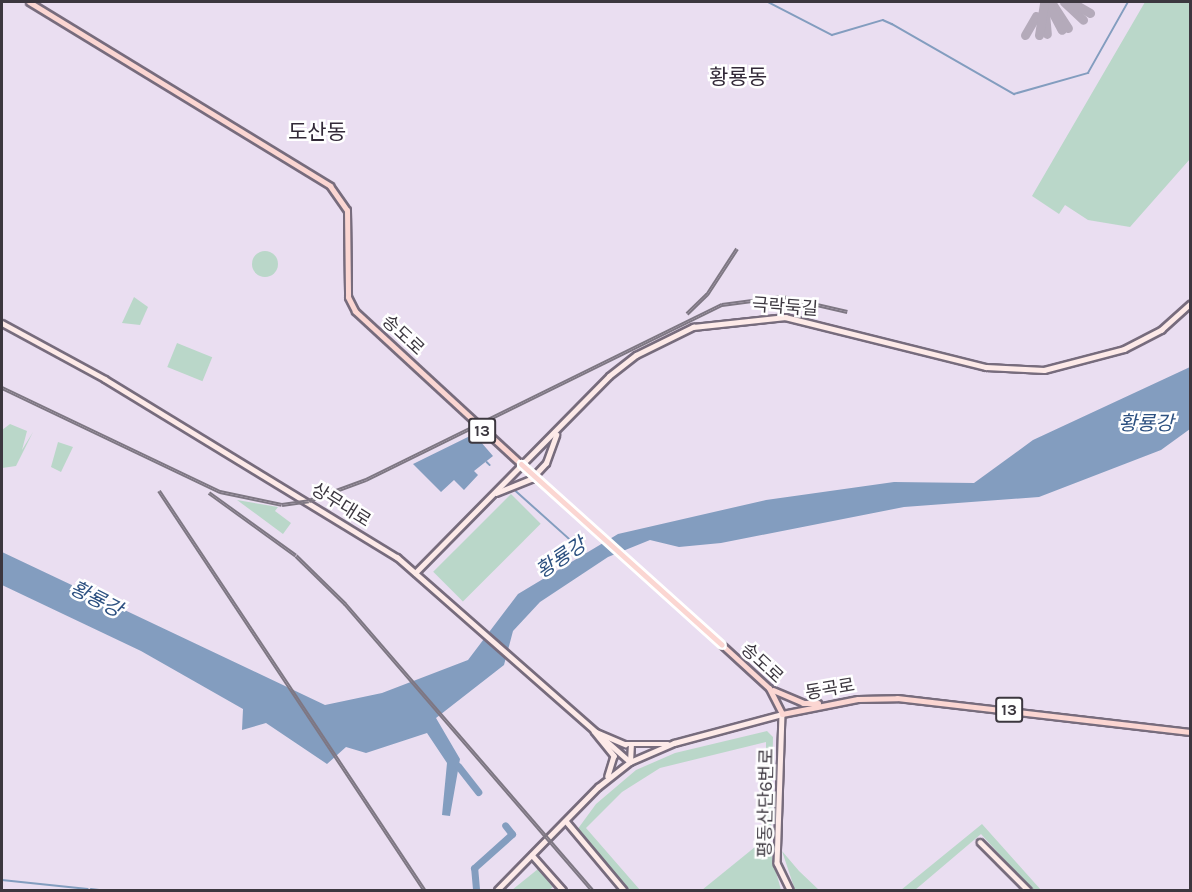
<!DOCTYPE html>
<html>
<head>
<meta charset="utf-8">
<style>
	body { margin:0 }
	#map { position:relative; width:1192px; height:892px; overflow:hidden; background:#eadef1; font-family:Karla,"Noto Sans KR",sans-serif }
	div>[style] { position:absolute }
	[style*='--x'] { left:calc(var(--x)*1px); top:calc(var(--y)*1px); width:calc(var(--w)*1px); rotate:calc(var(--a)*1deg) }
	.green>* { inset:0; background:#bad7c9; transform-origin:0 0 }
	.round { border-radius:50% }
	.water>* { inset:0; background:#839dbf }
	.stream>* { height:1.5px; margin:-0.75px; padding:0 0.75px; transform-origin:0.75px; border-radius:0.75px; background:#839dbf }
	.river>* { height:7px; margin:-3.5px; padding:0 3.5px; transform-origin:3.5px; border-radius:3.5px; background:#839dbf }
	.taxiway>* { height:9px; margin:-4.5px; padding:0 4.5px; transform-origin:4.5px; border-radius:4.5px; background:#b4aaba }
	.roads { filter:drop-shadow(2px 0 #776c7d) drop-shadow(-2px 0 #776c7d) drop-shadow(0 2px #776c7d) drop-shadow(0 -2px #776c7d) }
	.secondary>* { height:4.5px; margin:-2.25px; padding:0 2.25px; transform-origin:2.25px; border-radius:2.25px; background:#fdeae8 }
	.primary>* { height:5px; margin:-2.5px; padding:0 2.5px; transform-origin:2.5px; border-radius:2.5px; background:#fbd6d2 }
	.rail>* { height:4px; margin-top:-2px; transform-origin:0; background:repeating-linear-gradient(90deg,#fff 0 4.5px,#7e7783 0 9px); box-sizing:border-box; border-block:2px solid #7e7783 }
	.bridges { filter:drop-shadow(2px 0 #fff) drop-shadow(-2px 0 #fff) drop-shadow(0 2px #fff) drop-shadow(0 -2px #fff) }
	.primary-bridge>* { height:5px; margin:-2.5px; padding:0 2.5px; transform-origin:2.5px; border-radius:2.5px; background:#fbd6d2 }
	span { translate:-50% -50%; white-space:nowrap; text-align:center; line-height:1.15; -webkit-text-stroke:5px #fff; paint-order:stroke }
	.shield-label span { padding:2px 4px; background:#fff; border:2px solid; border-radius:4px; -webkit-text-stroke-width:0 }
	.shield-label { font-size:16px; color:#3c373f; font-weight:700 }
	.street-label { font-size:18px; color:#3c373f }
	.water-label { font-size:20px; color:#2d5181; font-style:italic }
	.quarter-label { font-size:21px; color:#322938 }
	.frame { position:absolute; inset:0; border:3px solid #3c373f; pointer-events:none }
</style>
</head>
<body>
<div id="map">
	<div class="green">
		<div style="clip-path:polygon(1145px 2px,1190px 2px,1190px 159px,1130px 227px,1088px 220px,1065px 205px,1059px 214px,1032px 196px)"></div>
		<div class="round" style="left:252px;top:251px;width:26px;height:26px"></div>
		<div style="clip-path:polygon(134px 297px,148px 307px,140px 325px,122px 323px)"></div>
		<div style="left:177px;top:343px;width:38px;height:26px;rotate:22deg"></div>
		<div style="clip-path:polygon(10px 424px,27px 431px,22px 450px,33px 432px,16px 466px,2px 468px,2px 430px)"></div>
		<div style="clip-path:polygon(58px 442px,73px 447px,61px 472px,51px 467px)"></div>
		<div style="left:511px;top:494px;width:42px;height:110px;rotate:45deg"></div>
		<div style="clip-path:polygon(237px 500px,278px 507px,275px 511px,291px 523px,283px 534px)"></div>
		<div style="clip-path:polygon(767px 731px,773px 737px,771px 834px,766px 839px,766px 742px,660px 768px,622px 792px,586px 828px,640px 890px,628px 890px,577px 830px,596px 804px,636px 770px,675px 753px)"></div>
		<div style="clip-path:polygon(982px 824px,1041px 890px,1032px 890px,981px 834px,915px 890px,901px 890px)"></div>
		<div style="clip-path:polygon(755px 847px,770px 850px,781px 890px,702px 890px)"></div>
		<div style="clip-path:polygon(782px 851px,799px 871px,819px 890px,795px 890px)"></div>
		<div style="clip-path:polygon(538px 869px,553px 887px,549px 890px,512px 890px)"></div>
	</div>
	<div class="water">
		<div style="clip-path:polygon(1190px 367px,1190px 429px,1161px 450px,1039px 497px,904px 507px,721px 543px,679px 547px,650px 540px,608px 557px,540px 602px,513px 631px,504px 665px,436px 718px,460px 759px,450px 816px,442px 815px,447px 763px,427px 733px,366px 753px,346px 747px,327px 764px,266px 723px,242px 730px,243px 709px,141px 651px,2px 585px,2px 552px,325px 705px,382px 693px,468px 660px,518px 594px,618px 534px,766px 500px,894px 482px,974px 483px,1033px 440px)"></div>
		<div style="clip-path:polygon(474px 434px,493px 456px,474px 471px,478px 475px,464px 490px,454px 480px,441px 492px,413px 464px)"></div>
	</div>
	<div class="stream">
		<div style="--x:768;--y:2;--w:72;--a:27.3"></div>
		<div style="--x:832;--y:35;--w:53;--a:-16.4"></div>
		<div style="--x:883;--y:20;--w:10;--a:24"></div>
		<div style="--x:892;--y:24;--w:141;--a:29.8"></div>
		<div style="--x:1014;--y:94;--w:77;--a:-15.8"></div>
		<div style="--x:1088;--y:73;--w:81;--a:-60.6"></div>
		<div style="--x:487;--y:462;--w:4;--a:45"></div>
		<div style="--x:516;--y:491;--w:93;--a:41.9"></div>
		<div style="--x:2;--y:880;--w:86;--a:6"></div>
		<div style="--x:91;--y:889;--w:8;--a:7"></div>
	</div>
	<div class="river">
		<div style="--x:458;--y:766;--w:33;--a:52"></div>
		<div style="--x:476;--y:889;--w:21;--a:-95"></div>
		<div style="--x:474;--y:868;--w:51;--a:-41.8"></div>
		<div style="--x:512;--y:834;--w:11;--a:-128"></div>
	</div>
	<div class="taxiway">
		<div style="--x:1051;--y:2;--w:31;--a:57"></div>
		<div style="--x:1064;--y:2;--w:26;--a:43"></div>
		<div style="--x:1071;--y:2;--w:22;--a:30"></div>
		<div style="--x:1049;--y:6;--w:27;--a:62"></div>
		<div style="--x:1045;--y:13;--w:21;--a:85"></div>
		<div style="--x:1025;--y:35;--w:22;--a:-60"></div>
		<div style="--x:1039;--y:35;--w:33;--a:-81"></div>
	</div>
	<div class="roads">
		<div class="secondary">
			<div style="--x:2;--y:323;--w:117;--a:28.5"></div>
			<div style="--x:105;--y:379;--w:342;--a:31.4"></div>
			<div style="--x:397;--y:557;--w:310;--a:41.3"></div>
			<div style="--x:496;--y:493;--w:38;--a:-22"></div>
			<div style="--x:531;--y:479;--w:22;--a:-47"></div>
			<div style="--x:546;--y:463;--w:30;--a:-70"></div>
			<div style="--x:415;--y:573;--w:276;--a:-45.4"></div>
			<div style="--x:609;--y:376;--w:34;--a:-38"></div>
			<div style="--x:636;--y:355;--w:64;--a:-26.2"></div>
			<div style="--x:693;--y:327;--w:93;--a:-6.2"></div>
			<div style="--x:785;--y:317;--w:207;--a:14"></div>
			<div style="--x:986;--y:367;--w:58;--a:3"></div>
			<div style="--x:1044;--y:370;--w:83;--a:-14.7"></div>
			<div style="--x:1124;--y:349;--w:42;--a:-27.2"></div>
			<div style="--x:1161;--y:330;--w:39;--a:-42"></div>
			<div style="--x:594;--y:731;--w:34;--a:23"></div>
			<div style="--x:625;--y:744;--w:43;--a:0"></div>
			<div style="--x:594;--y:731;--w:32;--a:51"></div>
			<div style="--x:614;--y:756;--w:21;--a:107"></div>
			<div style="--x:630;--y:762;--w:17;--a:-87"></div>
			<div style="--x:566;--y:821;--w:90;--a:50"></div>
			<div style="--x:980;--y:842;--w:68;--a:45"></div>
			<div style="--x:532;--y:855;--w:47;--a:48.5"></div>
			<div style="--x:497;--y:890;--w:144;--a:-45.6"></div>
			<div style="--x:598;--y:787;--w:41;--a:-38"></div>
			<div style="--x:630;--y:762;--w:48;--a:-23.4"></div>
			<div style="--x:674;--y:743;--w:112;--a:-15"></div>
			<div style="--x:782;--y:714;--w:149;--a:91.9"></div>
			<div style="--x:777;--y:863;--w:30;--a:64"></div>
		</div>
		<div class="primary">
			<div style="--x:29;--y:2;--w:353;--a:31.4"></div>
			<div style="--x:330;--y:186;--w:29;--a:55"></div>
			<div style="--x:347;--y:210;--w:87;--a:89.3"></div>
			<div style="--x:348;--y:297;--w:16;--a:63"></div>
			<div style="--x:355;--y:311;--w:226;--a:42.7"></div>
			<div style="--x:722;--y:645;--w:64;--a:42.5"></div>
			<div style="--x:769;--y:688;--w:29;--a:63"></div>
			<div style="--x:782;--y:714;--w:77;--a:-11.2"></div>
			<div style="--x:858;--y:699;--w:39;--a:-1"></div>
			<div style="--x:897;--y:698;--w:295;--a:6.6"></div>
			<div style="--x:773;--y:690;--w:33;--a:23"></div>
			<div style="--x:803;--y:703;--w:15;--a:0"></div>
		</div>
	</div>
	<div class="rail">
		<div style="--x:687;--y:314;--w:28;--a:-44"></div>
		<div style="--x:707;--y:295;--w:55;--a:-56.9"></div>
		<div style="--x:2;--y:388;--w:242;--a:25.5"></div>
		<div style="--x:220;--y:492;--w:63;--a:11.8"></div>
		<div style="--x:282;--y:505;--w:27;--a:-8"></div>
		<div style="--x:309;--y:501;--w:61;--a:-20.2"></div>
		<div style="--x:366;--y:480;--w:397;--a:-26.2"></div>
		<div style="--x:722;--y:305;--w:61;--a:-7.6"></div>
		<div style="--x:782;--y:297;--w:67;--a:13"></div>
		<div style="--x:159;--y:491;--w:479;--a:56.4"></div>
		<div style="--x:209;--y:493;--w:107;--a:35.9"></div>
		<div style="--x:296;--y:556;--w:69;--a:44.4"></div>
		<div style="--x:345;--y:604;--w:378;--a:49.2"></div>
	</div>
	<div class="bridges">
		<div class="primary-bridge">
			<div style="--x:521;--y:464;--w:270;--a:42"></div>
		</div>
	</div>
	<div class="shield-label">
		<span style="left:482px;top:431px">13</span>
		<span style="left:1009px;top:710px">13</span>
	</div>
	<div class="street-label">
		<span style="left:785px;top:307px;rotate:4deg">극락둑길</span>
		<span style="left:403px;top:335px;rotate:43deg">송도로</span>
		<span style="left:341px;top:505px;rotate:32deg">상무대로</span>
		<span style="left:762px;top:663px;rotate:43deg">송도로</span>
		<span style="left:830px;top:689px;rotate:-10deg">동곡로</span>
		<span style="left:766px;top:803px;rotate:-89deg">평동산단6번로</span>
	</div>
	<div class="water-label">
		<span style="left:1146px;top:423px">황룡강</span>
		<span style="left:561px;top:558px;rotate:-34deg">황룡강</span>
		<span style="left:96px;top:599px;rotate:27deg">황룡강</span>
	</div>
	<div class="quarter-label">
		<span style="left:738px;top:77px">황룡동</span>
		<span style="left:317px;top:132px">도산동</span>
	</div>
	<div class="frame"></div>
</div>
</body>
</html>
